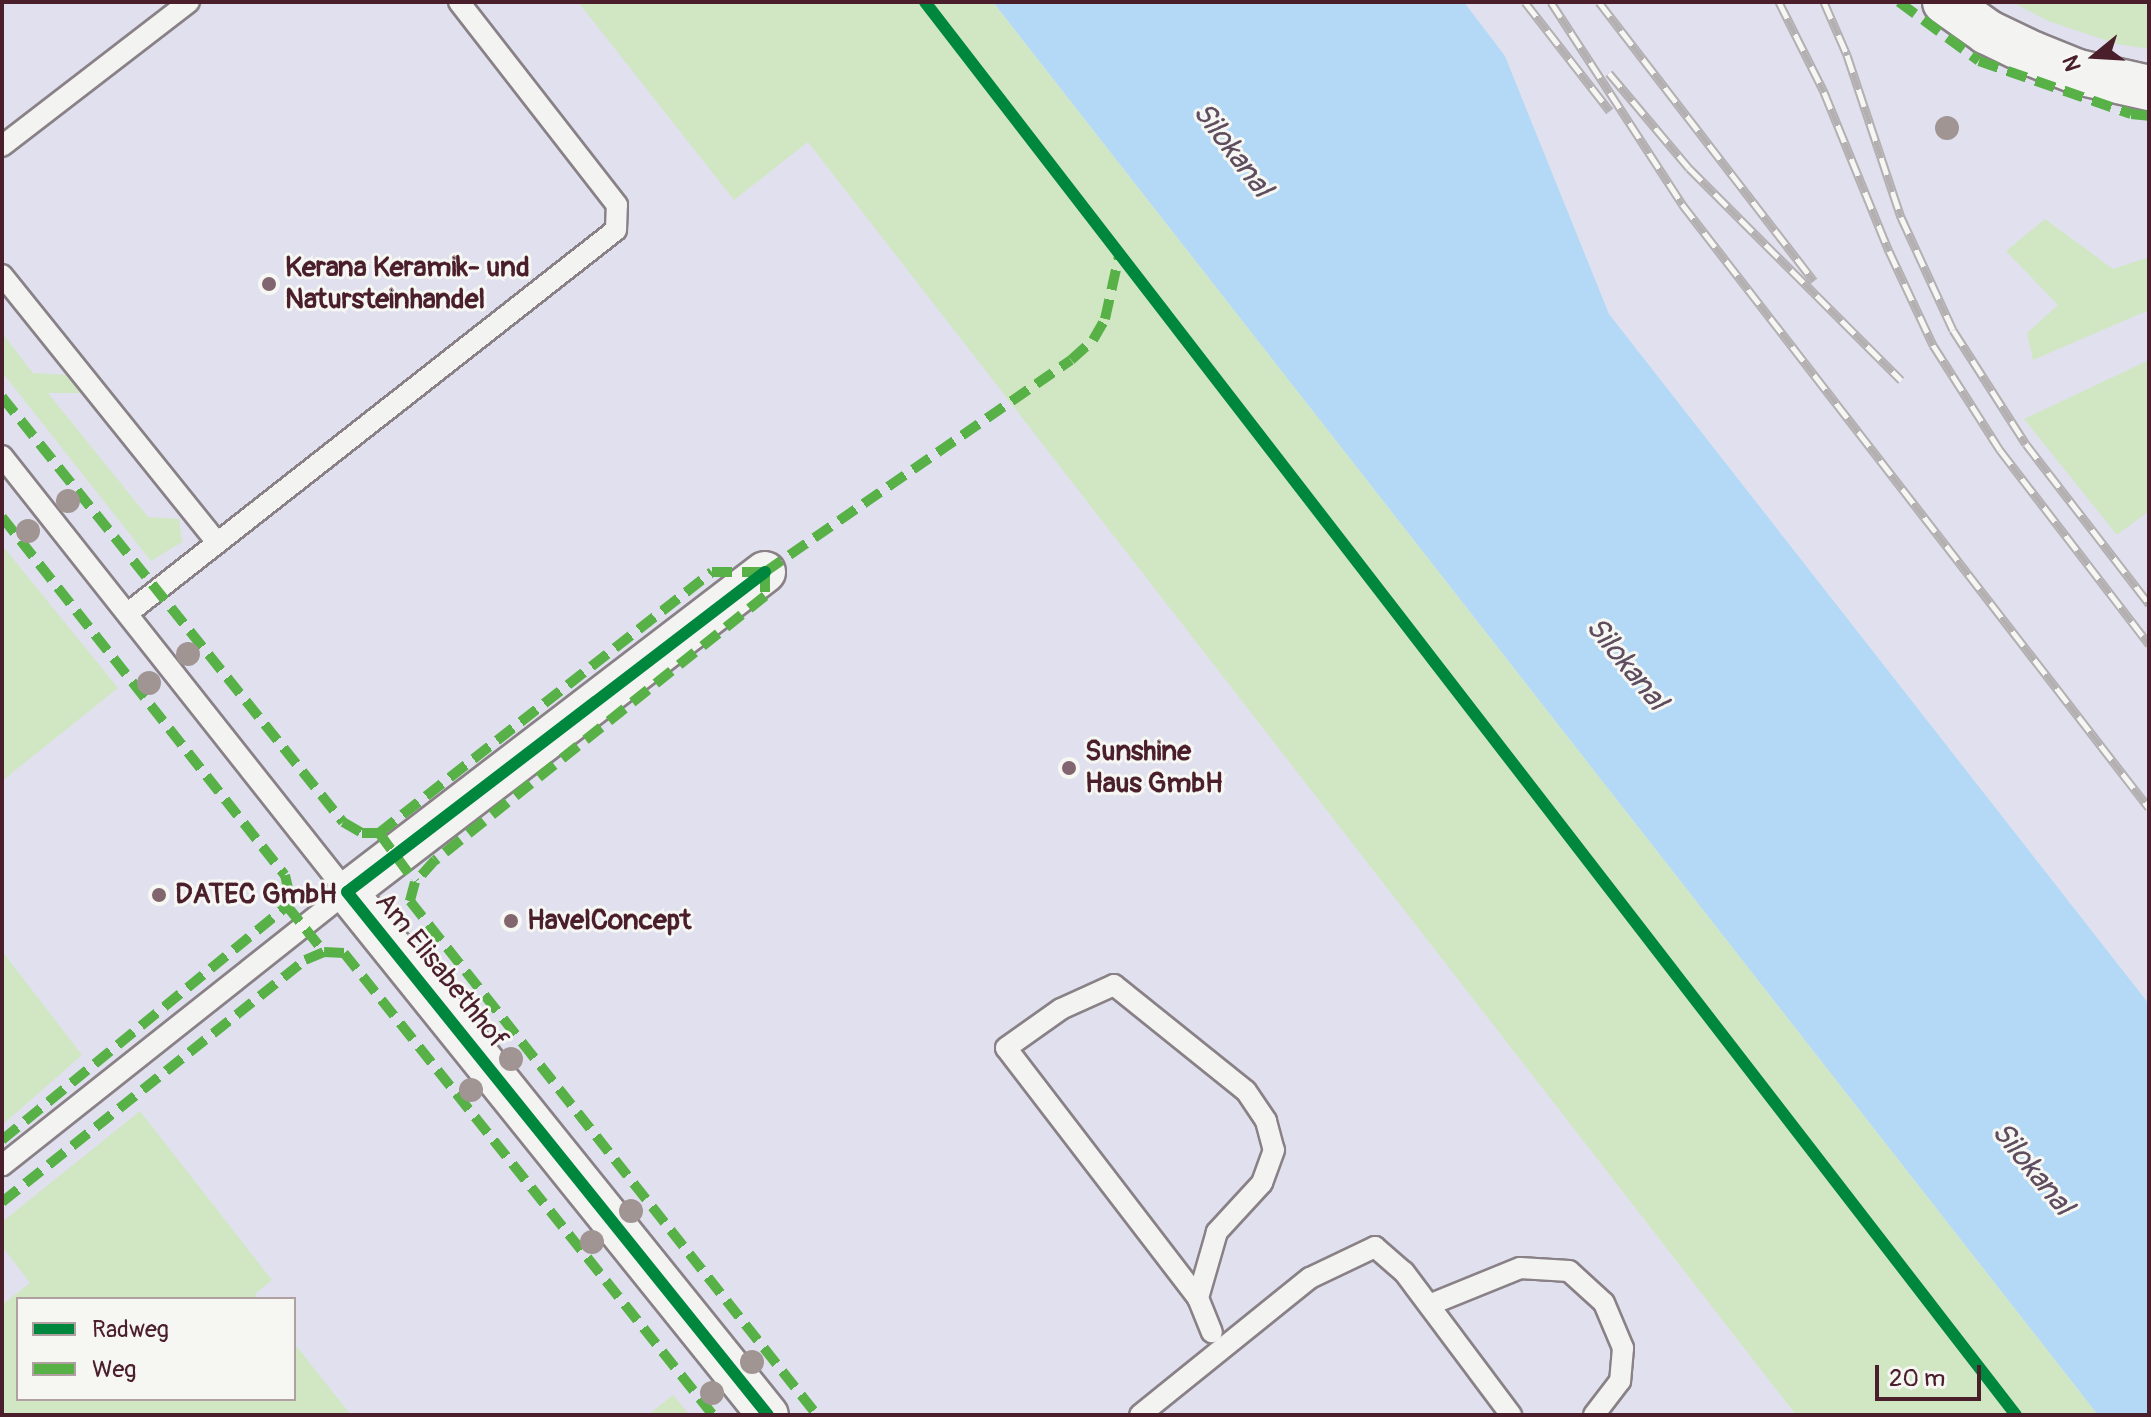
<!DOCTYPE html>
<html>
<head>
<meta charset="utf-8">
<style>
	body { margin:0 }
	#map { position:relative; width:2151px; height:1417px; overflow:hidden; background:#e8e8ee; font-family:Pangolin,sans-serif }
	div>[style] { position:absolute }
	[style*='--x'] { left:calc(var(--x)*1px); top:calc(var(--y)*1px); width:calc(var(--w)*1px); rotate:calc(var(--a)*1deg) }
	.built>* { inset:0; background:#e0e0ef }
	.green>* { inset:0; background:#d1e7c4 }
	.water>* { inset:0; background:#b3d9f6 }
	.roads { filter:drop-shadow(2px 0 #898186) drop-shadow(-2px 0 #898186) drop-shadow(0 2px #898186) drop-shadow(0 -2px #898186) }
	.lane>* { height:20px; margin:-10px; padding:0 10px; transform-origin:10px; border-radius:10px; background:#f3f3f2 }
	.street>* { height:40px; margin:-20px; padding:0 20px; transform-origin:20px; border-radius:20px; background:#f3f3f2 }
	.secondary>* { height:44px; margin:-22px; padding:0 22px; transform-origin:22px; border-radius:22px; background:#f3f3f2 }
	.rail>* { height:9px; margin-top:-4.5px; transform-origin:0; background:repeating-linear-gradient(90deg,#f6f6f2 0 18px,#b4b0b1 0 36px); box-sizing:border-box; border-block:2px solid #b4b0b1 }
	.quiet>* { height:10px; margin-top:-5px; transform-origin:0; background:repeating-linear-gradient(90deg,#57b146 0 20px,transparent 0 30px) }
	.cycleway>* { height:12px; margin:-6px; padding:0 6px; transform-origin:6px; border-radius:6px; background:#00873e }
	.trees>* { width:24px; height:24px; margin:-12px; border-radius:50%; background:#a19593 }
	.dots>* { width:22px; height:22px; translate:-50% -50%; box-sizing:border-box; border:4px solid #f6f6f2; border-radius:50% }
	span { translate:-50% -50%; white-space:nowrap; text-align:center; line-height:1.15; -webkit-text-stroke:6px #f6f6f2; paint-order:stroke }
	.poi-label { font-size:28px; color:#4a1f2b; font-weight:700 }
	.left { translate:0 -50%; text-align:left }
	.street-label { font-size:28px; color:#4a1f2b }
	.water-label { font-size:30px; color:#5e4c5f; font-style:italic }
	.frame { position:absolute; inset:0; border:4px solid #4a1f2b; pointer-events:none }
	.legend { position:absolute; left:16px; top:1297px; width:280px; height:104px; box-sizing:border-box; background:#f6f6f2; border:2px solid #b1a0a2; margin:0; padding:10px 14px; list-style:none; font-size:24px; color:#4a1f2b }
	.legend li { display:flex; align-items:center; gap:16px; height:40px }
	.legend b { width:40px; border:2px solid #b1a0a2 }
	.north { position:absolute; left:2055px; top:16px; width:80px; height:80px; -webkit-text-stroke:6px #f6f6f2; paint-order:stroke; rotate:252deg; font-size:22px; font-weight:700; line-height:32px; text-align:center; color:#4a1f2b }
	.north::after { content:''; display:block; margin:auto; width:28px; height:36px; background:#4a1f2b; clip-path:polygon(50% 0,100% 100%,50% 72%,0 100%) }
	.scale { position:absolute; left:1875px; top:1365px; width:106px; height:36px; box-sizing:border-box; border:4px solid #4a1f2b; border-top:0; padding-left:10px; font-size:24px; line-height:28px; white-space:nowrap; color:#4a1f2b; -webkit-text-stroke:6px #f6f6f2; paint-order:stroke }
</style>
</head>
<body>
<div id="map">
	<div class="built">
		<div style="clip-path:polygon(evenodd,2px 2px,700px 2px,1796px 1415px,2px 1415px,2px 2px,18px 1299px,294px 1299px,294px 1399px,18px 1399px,18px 1299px)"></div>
		<div style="clip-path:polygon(1464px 2px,2149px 2px,2149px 1004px,1609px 314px,1505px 56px)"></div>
	</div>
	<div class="green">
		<div style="clip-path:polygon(578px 2px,993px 2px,2098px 1415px,1796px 1415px,808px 142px,734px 200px)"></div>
		<div style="clip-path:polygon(2012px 2px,2149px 2px,2149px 49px,2117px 44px,2048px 21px)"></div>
		<div style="clip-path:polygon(2045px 219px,2113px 269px,2149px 257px,2149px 310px,2033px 360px,2027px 333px,2058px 305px,2006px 251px)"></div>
		<div style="clip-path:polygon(2px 333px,33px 373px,68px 375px,80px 393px,48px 393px,148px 517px,179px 519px,182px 542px,151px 561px,2px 372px)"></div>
		<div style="clip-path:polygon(2149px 360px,2149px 511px,2117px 535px,2024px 419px)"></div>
		<div style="clip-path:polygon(2px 545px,118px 688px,2px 781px)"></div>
		<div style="clip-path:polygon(2px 951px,82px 1055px,2px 1125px)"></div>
		<div style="clip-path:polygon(140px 1111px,272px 1280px,255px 1294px,259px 1299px,18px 1299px,18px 1399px,294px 1399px,294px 1343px,351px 1415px,2px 1415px,2px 1305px,30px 1283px,2px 1246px,2px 1222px)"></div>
		<div style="clip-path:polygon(673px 1395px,690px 1415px,648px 1415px)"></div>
	</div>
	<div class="water">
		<div style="clip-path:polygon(993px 2px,1464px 2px,1505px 56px,1609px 314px,2149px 1004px,2149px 1415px,2098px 1415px)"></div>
	</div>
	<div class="roads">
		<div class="lane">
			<div style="--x:2;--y:146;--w:236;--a:-37.6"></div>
			<div style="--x:2;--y:275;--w:341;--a:51.2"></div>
			<div style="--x:2;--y:456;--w:556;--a:51.65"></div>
			<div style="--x:347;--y:892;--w:440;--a:141.6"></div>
			<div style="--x:128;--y:613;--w:620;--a:-38.13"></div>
			<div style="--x:616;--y:230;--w:25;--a:-88"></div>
			<div style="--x:617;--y:205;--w:257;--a:-127.9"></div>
			<div style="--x:1198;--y:1298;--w:315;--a:-127.5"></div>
			<div style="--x:1006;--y:1048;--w:67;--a:-35.3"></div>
			<div style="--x:1061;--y:1009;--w:58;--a:-24.4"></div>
			<div style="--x:1114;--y:985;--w:169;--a:38.8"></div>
			<div style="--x:1246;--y:1091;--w:36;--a:56"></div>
			<div style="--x:1266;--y:1121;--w:30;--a:75"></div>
			<div style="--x:1274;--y:1150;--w:35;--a:110"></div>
			<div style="--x:1262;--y:1183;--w:67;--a:132.6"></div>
			<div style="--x:1217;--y:1232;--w:69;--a:106.1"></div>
			<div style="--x:1198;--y:1298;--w:37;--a:68"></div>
			<div style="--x:1429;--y:1305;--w:98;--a:-22.1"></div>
			<div style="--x:1520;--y:1268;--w:49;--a:3.5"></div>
			<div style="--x:1569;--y:1271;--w:47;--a:42.4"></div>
			<div style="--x:1604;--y:1303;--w:49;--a:67.1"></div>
			<div style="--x:1623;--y:1348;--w:33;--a:95"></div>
			<div style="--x:1620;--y:1381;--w:43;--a:127.4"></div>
			<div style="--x:1140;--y:1415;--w:218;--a:-38.9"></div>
			<div style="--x:1310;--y:1278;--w:72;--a:-25.5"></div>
			<div style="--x:1375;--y:1247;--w:38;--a:41"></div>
			<div style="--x:1404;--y:1272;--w:179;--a:53.2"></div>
		</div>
		<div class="street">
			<div style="--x:765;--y:572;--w:526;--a:142.56"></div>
			<div style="--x:347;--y:892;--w:671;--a:51.17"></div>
		</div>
		<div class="secondary">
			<div style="--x:1945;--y:2;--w:52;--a:35.5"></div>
			<div style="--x:1987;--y:32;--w:51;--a:25.6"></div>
			<div style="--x:2033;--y:54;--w:48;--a:21.8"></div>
			<div style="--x:2078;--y:72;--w:73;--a:12.7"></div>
		</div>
	</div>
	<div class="rail">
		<div style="--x:1525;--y:2;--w:138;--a:52.1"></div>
		<div style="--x:1551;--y:2;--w:241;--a:57"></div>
		<div style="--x:1682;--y:204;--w:763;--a:52.29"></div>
		<div style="--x:1599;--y:2;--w:352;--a:52.4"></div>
		<div style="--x:1779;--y:2;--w:101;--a:63.4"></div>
		<div style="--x:1824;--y:92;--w:172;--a:67.8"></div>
		<div style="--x:1889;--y:251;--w:104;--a:64.9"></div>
		<div style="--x:1933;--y:345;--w:125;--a:57.5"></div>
		<div style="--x:2000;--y:450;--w:245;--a:52.5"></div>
		<div style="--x:1824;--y:2;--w:58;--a:66.5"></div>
		<div style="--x:1847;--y:55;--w:171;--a:71.6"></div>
		<div style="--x:1901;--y:217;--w:124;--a:65.3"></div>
		<div style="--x:1953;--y:330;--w:135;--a:57.4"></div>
		<div style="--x:2026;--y:444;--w:202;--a:52.4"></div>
		<div style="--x:1609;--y:73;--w:124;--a:49.9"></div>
		<div style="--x:1689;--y:168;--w:300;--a:45"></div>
	</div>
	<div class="quiet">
		<div style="--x:1899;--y:2;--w:99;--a:36.4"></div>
		<div style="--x:1979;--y:61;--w:161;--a:19.2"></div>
		<div style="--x:2131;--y:114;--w:18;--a:6"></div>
		<div style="--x:2;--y:397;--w:545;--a:51.26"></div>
		<div style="--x:343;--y:822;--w:22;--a:30"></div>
		<div style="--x:362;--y:833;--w:17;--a:0"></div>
		<div style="--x:379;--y:833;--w:423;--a:-38.1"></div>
		<div style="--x:712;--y:572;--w:53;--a:0"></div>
		<div style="--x:765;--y:572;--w:372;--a:-34.7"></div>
		<div style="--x:1071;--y:360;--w:30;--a:-42"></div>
		<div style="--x:1093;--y:340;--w:24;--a:-60"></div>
		<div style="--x:1105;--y:319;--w:65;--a:-77.5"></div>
		<div style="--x:2;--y:517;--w:456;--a:51.7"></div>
		<div style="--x:285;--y:875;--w:17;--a:77"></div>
		<div style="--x:289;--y:892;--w:14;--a:98"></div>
		<div style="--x:287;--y:906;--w:59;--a:51.2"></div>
		<div style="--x:765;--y:572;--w:24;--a:90"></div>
		<div style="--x:765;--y:596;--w:423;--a:141.3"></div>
		<div style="--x:435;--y:860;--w:30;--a:132"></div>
		<div style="--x:415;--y:882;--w:20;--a:105"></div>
		<div style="--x:410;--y:901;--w:656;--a:51.63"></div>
		<div style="--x:379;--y:833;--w:61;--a:53.7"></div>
		<div style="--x:2;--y:1140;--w:369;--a:-39.4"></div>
		<div style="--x:2;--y:1202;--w:388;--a:-38.6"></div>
		<div style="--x:305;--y:960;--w:21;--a:-23"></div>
		<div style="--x:324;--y:952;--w:20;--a:3"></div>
		<div style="--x:344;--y:953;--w:591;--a:51.39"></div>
	</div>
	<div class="cycleway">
		<div style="--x:925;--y:2;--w:1785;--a:52.33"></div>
		<div style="--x:765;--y:572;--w:526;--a:142.56"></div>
		<div style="--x:347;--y:892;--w:671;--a:51.17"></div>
	</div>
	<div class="trees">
		<div style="left:1947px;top:128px"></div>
		<div style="left:68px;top:501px"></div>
		<div style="left:28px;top:531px"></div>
		<div style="left:188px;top:654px"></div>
		<div style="left:149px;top:683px"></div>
		<div style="left:511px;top:1059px"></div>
		<div style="left:471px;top:1090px"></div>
		<div style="left:631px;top:1211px"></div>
		<div style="left:592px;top:1242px"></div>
		<div style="left:752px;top:1362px"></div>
		<div style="left:712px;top:1393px"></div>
	</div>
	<div class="dots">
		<div style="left:269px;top:284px;background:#81656f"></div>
		<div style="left:1069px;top:768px;background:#81656f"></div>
		<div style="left:159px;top:895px;background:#81656f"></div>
		<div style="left:511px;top:921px;background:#81656f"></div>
	</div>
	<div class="poi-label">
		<span class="left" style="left:285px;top:284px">Kerana Keramik- und<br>Natursteinhandel</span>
		<span class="left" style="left:1085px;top:768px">Sunshine<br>Haus GmbH</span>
		<span class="left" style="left:175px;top:895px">DATEC GmbH</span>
		<span class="left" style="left:527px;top:921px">HavelConcept</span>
	</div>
	<div class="street-label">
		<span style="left:441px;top:971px;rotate:51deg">Am Elisabethhof</span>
	</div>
	<div class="water-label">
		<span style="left:1232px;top:150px;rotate:53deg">Silokanal</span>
		<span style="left:1626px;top:664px;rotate:51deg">Silokanal</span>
		<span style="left:2032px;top:1169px;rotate:51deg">Silokanal</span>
	</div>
	<div class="frame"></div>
	<ul class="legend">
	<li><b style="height:10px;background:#00873e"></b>Radweg</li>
	<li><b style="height:10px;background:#57b146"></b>Weg</li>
	</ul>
	<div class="north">N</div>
	<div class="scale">20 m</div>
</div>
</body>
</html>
